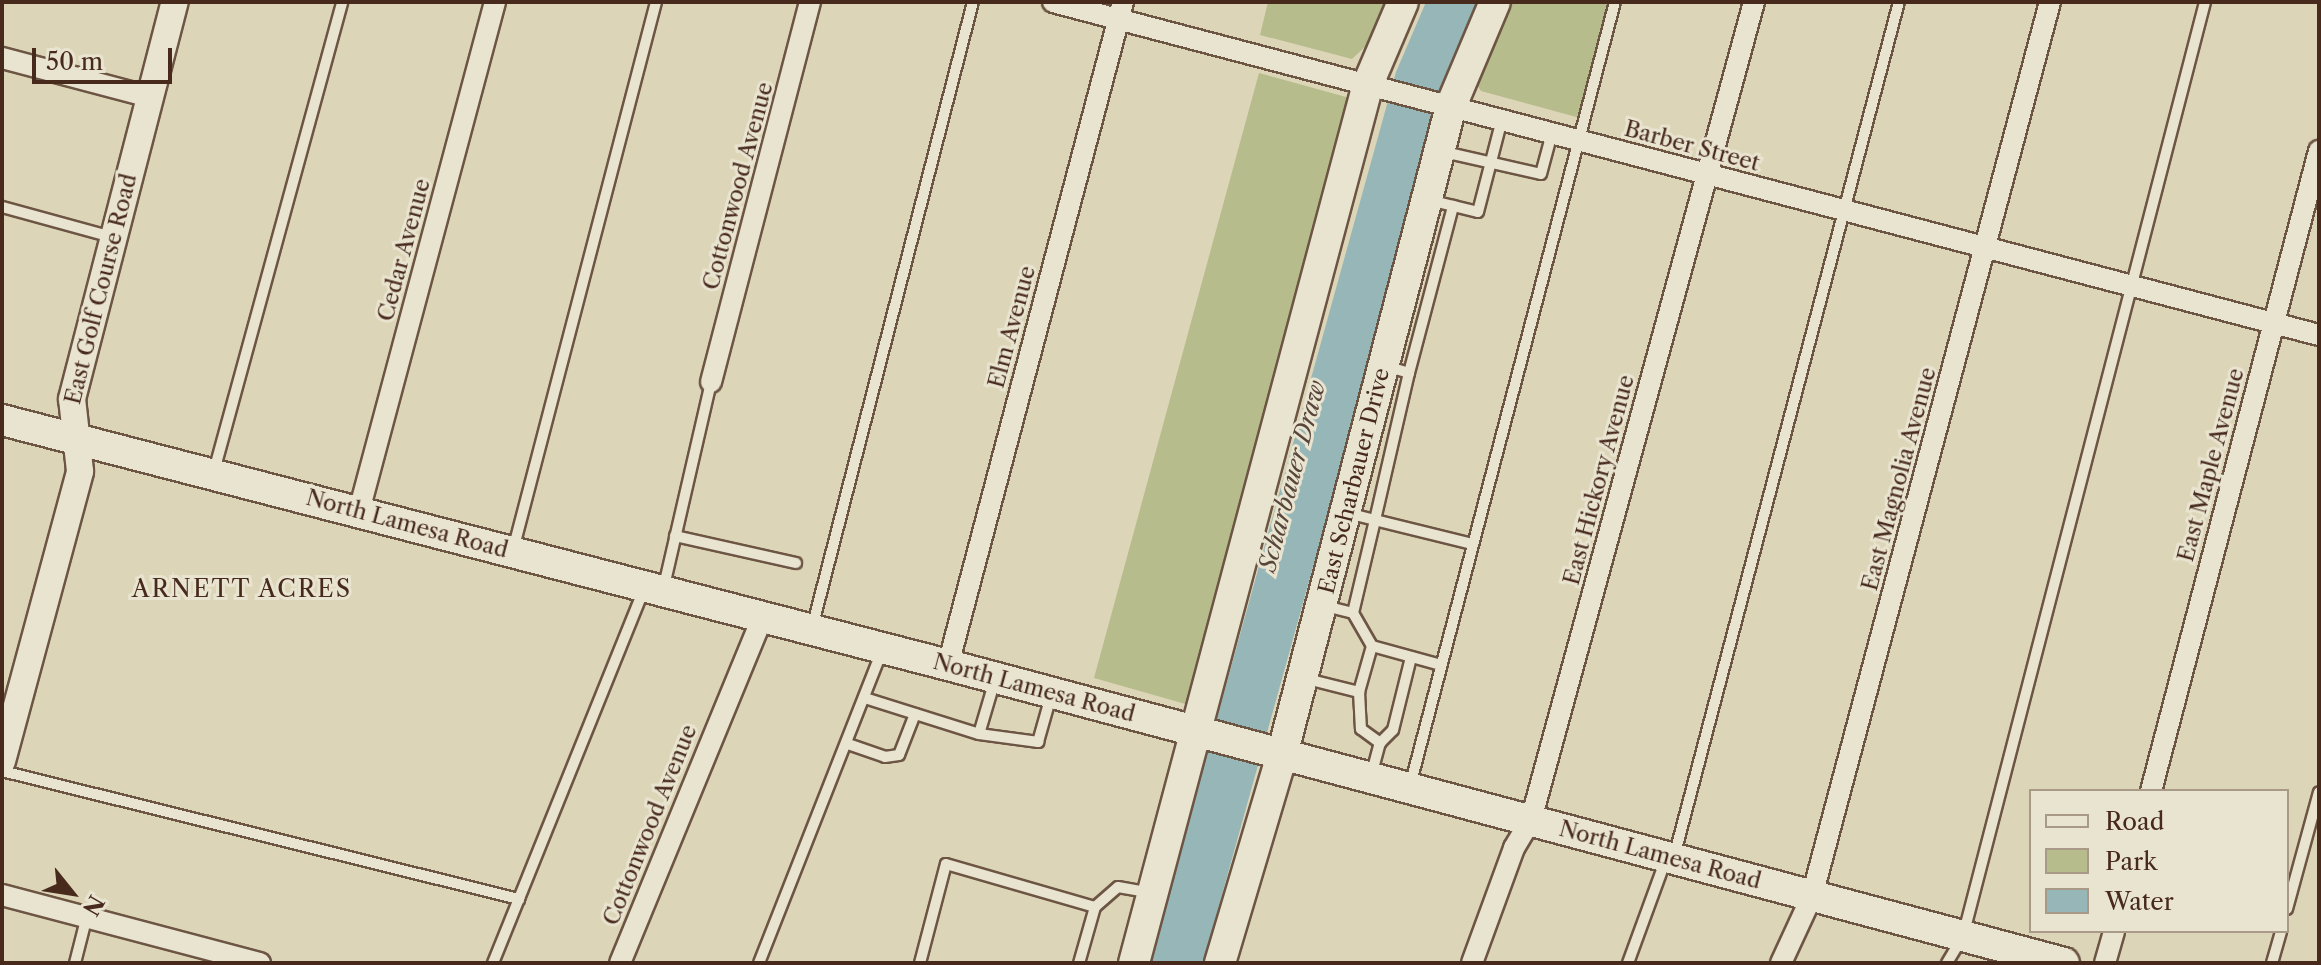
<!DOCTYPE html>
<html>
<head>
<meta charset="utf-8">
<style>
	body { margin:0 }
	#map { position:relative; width:2321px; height:965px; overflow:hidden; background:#ddd5b7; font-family:"Libre Caslon Text",serif }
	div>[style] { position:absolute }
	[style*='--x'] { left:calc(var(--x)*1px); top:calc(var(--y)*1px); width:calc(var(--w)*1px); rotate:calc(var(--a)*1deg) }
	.green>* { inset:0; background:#b6bc8b }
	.water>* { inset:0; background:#96b6b8 }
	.roads { filter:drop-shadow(2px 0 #6d5544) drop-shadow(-2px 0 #6d5544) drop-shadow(0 2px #6d5544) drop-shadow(0 -2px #6d5544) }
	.service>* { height:10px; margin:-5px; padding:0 5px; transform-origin:5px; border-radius:5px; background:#e9e4d0 }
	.minor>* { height:20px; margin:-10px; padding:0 10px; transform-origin:10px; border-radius:10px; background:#e9e4d0 }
	.tertiary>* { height:26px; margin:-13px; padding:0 13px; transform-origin:13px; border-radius:13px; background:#e9e4d0 }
	.secondary>* { height:30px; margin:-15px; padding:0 15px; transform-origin:15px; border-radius:15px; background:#e9e4d0 }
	span { translate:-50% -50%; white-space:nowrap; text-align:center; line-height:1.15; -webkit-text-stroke:6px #e9e4d0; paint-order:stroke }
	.street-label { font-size:22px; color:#482a1d }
	.water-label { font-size:24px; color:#58463c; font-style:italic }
	.neighbourhood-label { font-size:24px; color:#482a1d; letter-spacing:2px }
	.frame { position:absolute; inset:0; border:4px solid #482a1d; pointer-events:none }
	.legend { position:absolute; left:2029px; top:789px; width:260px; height:144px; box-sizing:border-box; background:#e9e4d0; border:2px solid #a99a88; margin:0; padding:10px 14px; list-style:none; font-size:24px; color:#482a1d }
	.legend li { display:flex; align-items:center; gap:16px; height:40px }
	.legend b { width:40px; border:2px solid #a99a88 }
	.north { position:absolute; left:32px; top:853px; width:80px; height:80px; -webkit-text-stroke:6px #e9e4d0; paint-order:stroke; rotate:120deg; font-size:22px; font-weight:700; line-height:32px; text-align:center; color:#482a1d }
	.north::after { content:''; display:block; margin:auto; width:28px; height:36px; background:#482a1d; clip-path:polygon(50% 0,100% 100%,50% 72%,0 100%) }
	.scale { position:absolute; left:32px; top:48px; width:140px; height:36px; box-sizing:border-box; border:4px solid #482a1d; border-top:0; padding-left:10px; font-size:24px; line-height:28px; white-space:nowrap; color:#482a1d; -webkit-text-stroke:6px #e9e4d0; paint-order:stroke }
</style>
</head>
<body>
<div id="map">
	<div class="green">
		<div style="clip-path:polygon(1268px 2px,1385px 2px,1367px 45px,1352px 59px,1260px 35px)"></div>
		<div style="clip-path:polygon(1509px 2px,1610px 2px,1580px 118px,1481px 91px,1475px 82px)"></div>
		<div style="clip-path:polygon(1259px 73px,1346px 97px,1354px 110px,1189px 705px,1094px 678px)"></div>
	</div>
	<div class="water">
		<div style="clip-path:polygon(1426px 2px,1482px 2px,1438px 117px,1203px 963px,1149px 963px,1396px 72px)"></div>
	</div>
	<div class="roads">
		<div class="service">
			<div style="--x:1444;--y:152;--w:99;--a:12.8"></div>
			<div style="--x:1541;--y:174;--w:42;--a:-75"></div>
			<div style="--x:1429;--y:200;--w:50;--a:13.8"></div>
			<div style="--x:1478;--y:212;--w:96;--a:-75.5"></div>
			<div style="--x:2;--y:207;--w:114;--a:15.3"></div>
			<div style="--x:1409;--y:373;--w:173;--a:-75.2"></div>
			<div style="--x:214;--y:471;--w:486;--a:-74.7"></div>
			<div style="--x:1347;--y:513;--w:29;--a:14"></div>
			<div style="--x:1375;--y:520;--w:151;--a:-77"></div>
			<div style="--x:1409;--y:373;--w:24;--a:-163"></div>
			<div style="--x:675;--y:536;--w:124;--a:12.6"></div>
			<div style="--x:513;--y:550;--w:566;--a:-75.37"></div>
			<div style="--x:664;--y:586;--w:209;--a:-77"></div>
			<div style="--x:1325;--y:606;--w:29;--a:14"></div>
			<div style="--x:1353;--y:613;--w:38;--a:60"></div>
			<div style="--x:1372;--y:646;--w:48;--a:105.8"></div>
			<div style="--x:1359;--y:692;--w:37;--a:87"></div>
			<div style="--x:1361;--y:729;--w:24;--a:36"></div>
			<div style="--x:1380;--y:743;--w:18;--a:-45"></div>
			<div style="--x:1393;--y:730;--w:75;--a:-76.1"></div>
			<div style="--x:1353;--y:613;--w:96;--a:-76.7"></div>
			<div style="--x:1375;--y:520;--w:100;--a:13.9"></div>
			<div style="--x:812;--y:628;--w:646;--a:-75.58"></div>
			<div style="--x:1372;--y:646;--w:72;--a:15.4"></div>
			<div style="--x:1307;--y:679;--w:54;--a:14"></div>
			<div style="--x:995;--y:680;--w:56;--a:106.5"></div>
			<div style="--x:979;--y:734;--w:60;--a:7.7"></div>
			<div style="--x:1038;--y:742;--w:48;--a:-74.2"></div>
			<div style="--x:868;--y:699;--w:116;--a:17.5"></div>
			<div style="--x:848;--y:744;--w:39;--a:19"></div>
			<div style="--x:885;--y:757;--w:14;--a:-8"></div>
			<div style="--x:899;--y:755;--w:44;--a:-68.7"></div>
			<div style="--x:2;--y:771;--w:533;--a:13.91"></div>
			<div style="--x:1371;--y:776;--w:34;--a:-75"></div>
			<div style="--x:1410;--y:786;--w:810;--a:-75.35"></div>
			<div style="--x:1674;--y:857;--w:884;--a:-75.26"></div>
			<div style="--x:1095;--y:907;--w:30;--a:-41"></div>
			<div style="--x:1118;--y:887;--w:34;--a:10"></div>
			<div style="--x:2287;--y:909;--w:121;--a:-74.7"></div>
			<div style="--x:75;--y:963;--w:49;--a:-75.7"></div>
			<div style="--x:493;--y:963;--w:402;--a:-68"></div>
			<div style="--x:759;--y:963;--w:335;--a:-68.5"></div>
			<div style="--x:920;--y:963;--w:102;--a:-75.3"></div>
			<div style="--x:946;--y:864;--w:155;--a:16.1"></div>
			<div style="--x:1095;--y:907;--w:58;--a:105.9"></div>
			<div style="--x:1628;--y:963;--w:111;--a:-69.9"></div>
			<div style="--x:1947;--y:963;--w:31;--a:-59"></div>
			<div style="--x:1963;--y:936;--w:965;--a:-75.47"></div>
			<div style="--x:2272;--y:963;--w:33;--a:-74"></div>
		</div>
		<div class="minor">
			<div style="--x:1053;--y:2;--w:1309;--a:14.74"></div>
			<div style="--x:2;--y:58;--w:153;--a:14.8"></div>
			<div style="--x:711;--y:382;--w:393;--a:-75.4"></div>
			<div style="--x:359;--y:511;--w:527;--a:-75.04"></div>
			<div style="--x:948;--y:665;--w:686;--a:-75.21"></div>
			<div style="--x:2151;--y:791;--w:662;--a:-75.29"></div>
			<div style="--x:2;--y:895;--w:267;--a:14.8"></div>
			<div style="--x:620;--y:963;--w:373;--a:-67.6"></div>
			<div style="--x:1472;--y:963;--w:122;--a:-69.9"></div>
			<div style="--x:1514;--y:848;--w:33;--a:-59"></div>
			<div style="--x:1531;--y:820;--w:848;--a:-74.75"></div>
			<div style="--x:1781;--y:963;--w:74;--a:-65.2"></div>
			<div style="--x:1812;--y:896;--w:925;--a:-75.09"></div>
			<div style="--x:2105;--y:963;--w:33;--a:-74"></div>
		</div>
		<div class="tertiary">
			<div style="--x:2;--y:761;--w:300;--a:-74.9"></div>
			<div style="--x:80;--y:471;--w:72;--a:-96.3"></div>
			<div style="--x:72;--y:399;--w:410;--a:-75.5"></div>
		</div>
		<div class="secondary">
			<div style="--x:2;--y:420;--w:977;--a:14.52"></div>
			<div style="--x:948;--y:665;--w:1155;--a:14.95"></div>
			<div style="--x:1134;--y:963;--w:910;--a:-75.09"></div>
			<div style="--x:1368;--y:84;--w:89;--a:-66.9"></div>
			<div style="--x:1220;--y:963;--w:217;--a:-73.4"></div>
			<div style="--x:1282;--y:755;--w:671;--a:-75.4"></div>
			<div style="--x:1451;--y:106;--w:113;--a:-67.1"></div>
		</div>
	</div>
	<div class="street-label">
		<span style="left:1692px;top:146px;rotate:15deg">Barber Street</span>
		<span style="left:738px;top:186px;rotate:-75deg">Cottonwood Avenue</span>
		<span style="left:404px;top:250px;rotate:-75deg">Cedar Avenue</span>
		<span style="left:101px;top:289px;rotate:-76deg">East Golf Course Road</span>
		<span style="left:1012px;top:327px;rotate:-75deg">Elm Avenue</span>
		<span style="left:2211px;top:465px;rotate:-75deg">East Maple Avenue</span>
		<span style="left:1899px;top:479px;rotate:-75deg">East Magnolia Avenue</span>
		<span style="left:1599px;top:480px;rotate:-75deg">East Hickory Avenue</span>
		<span style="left:1354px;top:481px;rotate:-76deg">East Scharbauer Drive</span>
		<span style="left:407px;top:524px;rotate:15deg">North Lamesa Road</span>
		<span style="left:1034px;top:688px;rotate:15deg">North Lamesa Road</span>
		<span style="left:650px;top:825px;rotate:-68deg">Cottonwood Avenue</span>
		<span style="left:1660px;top:855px;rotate:15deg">North Lamesa Road</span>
	</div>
	<div class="water-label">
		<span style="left:1292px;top:476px;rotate:-75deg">Scharbauer Draw</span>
	</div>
	<div class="neighbourhood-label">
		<span style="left:242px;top:589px">ARNETT ACRES</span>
	</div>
	<div class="frame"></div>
	<ul class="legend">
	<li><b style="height:10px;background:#e9e4d0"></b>Road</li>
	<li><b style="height:22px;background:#b6bc8b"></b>Park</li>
	<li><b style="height:22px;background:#96b6b8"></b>Water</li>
	</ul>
	<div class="north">N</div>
	<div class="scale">50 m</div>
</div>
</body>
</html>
